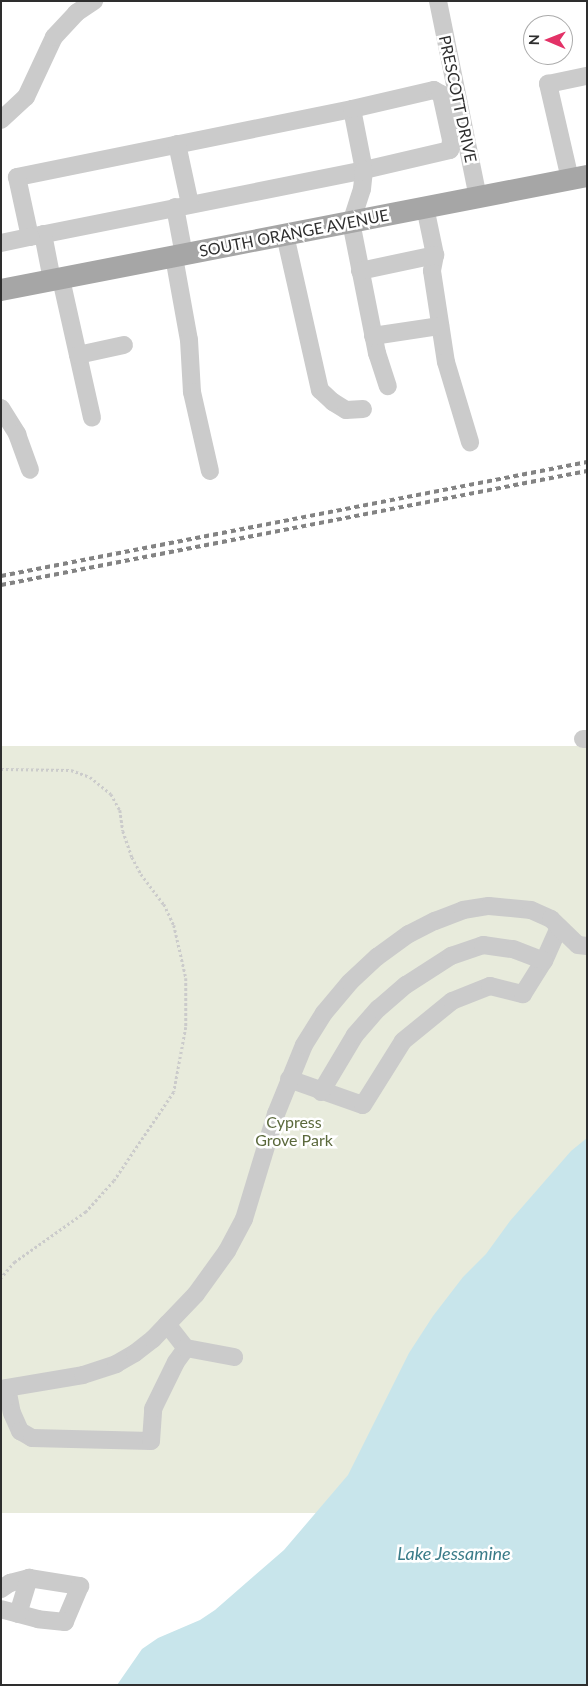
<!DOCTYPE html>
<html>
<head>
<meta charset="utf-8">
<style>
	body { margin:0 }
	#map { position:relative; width:588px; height:1686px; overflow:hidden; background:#fff; font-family:Lato,sans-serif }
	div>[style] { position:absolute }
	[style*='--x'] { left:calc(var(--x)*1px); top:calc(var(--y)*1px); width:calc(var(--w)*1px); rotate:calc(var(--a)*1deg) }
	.green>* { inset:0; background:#e8ebdc; transform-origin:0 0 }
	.water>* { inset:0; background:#c8e5eb }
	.path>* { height:2.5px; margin-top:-1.25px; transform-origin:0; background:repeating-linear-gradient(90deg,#cbcbcb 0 2.5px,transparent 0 5px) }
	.minor>* { height:18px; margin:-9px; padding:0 9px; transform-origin:9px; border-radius:9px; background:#cbcbcb }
	.major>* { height:22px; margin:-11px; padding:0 11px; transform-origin:11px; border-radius:11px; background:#a6a6a6 }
	.rail>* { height:4px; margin-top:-2px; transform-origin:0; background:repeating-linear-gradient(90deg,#838383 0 5px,transparent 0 9px) }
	span { translate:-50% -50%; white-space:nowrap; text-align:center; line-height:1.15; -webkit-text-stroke:5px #fff; paint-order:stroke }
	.street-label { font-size:16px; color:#2e2e2e }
	.park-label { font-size:16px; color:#5b693c }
	.water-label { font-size:18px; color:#3b7c89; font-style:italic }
	.frame { position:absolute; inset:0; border:2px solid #2e2e2e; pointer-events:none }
	.north { position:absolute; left:523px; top:15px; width:50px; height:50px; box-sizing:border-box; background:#fff; border:1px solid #ababab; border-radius:50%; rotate:271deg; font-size:14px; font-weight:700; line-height:20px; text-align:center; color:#2e2e2e }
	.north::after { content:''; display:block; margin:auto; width:18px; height:22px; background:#e33267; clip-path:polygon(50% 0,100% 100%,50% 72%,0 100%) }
</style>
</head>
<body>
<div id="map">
	<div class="green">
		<div style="left:1px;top:746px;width:586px;height:767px"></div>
	</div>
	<div class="water">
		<div style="clip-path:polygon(587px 1138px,587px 1685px,117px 1685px,142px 1649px,158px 1638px,200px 1620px,215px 1610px,284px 1550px,348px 1475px,409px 1353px,433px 1316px,463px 1277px,486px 1254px,510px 1221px,571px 1151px)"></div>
	</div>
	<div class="path">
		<div style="--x:1;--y:769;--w:70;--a:0.8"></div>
		<div style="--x:71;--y:770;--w:20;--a:20"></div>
		<div style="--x:90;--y:777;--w:27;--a:39"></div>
		<div style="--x:111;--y:794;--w:18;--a:61"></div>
		<div style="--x:120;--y:810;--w:21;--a:82"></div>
		<div style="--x:123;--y:831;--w:28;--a:71"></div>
		<div style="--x:132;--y:857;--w:19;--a:62"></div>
		<div style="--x:141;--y:874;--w:38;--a:53"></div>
		<div style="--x:164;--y:904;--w:23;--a:65"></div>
		<div style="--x:174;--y:925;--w:54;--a:77.2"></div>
		<div style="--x:186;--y:978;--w:49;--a:90"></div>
		<div style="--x:186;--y:1027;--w:66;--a:100.5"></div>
		<div style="--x:174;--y:1092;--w:107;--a:124"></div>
		<div style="--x:114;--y:1181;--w:42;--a:132.1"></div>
		<div style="--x:86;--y:1212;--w:87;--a:144.8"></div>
		<div style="--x:15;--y:1262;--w:21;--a:131"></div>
	</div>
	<div class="minor">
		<div style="--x:438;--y:1;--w:200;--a:78.5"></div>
		<div style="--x:352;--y:109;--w:342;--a:168.5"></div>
		<div style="--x:17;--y:177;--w:61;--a:77.8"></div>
		<div style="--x:30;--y:237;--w:341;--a:-11.3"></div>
		<div style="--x:364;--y:170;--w:62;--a:-101.1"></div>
		<div style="--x:352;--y:109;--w:84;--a:-13"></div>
		<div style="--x:434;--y:90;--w:8;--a:30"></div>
		<div style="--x:441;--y:94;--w:47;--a:77.7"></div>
		<div style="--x:451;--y:140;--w:10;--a:96"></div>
		<div style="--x:450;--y:150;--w:88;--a:166.9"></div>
		<div style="--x:364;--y:170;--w:19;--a:96"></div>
		<div style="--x:362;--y:189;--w:35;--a:108"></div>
		<div style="--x:351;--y:222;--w:134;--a:78.8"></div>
		<div style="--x:377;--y:353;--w:35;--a:72"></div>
		<div style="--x:1;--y:120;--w:34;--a:-43"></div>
		<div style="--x:26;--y:97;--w:66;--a:-65"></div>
		<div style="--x:54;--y:37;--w:33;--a:-47"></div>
		<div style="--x:76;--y:13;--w:22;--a:-34"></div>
		<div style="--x:177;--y:144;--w:61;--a:77.8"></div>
		<div style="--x:570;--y:179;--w:98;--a:-103"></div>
		<div style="--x:548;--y:84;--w:40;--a:-12"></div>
		<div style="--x:175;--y:207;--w:49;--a:79.4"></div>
		<div style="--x:425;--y:207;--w:49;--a:78.2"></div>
		<div style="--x:435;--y:255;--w:16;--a:101"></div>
		<div style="--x:432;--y:271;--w:92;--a:81.3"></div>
		<div style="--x:446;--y:362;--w:84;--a:73.3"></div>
		<div style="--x:43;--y:234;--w:47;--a:78.9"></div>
		<div style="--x:285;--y:235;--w:159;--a:77.3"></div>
		<div style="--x:320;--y:390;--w:18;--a:43"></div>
		<div style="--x:333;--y:402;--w:15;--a:32"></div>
		<div style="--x:346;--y:410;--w:17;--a:-3"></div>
		<div style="--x:1;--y:243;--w:30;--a:-12"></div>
		<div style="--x:174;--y:257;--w:84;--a:79.8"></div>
		<div style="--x:189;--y:340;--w:52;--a:86.7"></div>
		<div style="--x:192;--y:392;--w:81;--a:77.2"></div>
		<div style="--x:360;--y:271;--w:77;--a:-12"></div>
		<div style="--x:61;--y:279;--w:142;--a:77.4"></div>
		<div style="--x:373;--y:336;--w:68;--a:-8.5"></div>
		<div style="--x:78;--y:355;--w:47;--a:-12.3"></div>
		<div style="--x:1;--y:408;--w:31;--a:58"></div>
		<div style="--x:17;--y:434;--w:38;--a:70"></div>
		<div style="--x:583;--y:739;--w:4;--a:0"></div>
		<div style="--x:289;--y:1079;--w:78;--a:19.4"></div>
		<div style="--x:363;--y:1105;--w:75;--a:-58"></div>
		<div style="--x:403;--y:1041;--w:63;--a:-39.2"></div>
		<div style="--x:452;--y:1001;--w:41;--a:-21.5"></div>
		<div style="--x:490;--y:986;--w:34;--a:14"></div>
		<div style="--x:523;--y:994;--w:39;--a:-58"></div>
		<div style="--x:544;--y:961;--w:37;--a:-66"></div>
		<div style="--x:321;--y:1092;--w:66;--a:-59.2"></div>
		<div style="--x:355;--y:1035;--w:35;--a:-49"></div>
		<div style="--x:378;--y:1009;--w:37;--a:-41"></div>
		<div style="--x:406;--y:985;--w:54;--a:-32.8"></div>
		<div style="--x:451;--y:956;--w:34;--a:-19"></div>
		<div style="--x:483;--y:945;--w:30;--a:8"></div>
		<div style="--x:513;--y:949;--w:33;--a:21"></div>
		<div style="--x:167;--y:1324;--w:31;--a:52"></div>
		<div style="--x:7;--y:1388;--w:25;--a:79"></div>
		<div style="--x:12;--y:1413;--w:20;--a:66"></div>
		<div style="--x:20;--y:1431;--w:14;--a:30"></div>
		<div style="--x:32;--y:1438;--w:119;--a:1.4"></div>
		<div style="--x:151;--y:1441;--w:32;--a:-86"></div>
		<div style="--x:153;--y:1409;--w:52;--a:-63.9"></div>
		<div style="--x:176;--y:1362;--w:17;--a:-54"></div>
		<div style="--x:186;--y:1348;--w:49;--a:10.6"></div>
		<div style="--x:1;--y:1389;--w:83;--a:-9.7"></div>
		<div style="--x:83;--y:1375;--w:35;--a:-18"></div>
		<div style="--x:116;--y:1364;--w:22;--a:-30"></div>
		<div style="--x:135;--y:1353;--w:23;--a:-38"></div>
		<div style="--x:153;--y:1339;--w:62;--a:-46.3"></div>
		<div style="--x:196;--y:1294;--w:53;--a:-54.2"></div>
		<div style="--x:227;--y:1251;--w:36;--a:-62"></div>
		<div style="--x:244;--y:1219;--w:110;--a:-73.1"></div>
		<div style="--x:276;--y:1114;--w:74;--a:-67.9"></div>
		<div style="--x:304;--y:1045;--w:38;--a:-58"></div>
		<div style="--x:324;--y:1013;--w:40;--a:-50"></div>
		<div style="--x:350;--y:982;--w:37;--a:-43"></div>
		<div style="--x:377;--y:957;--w:39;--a:-36"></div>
		<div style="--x:409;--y:934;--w:29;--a:-27"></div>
		<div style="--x:435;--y:921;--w:30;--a:-21"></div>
		<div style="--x:463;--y:910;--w:26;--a:-9"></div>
		<div style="--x:489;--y:906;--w:42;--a:5.4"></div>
		<div style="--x:531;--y:910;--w:22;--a:24"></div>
		<div style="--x:551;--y:919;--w:37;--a:44"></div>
		<div style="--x:578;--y:945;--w:9;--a:6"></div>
		<div style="--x:1;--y:1589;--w:11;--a:-34"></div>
		<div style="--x:10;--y:1583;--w:20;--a:-15"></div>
		<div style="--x:29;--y:1578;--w:52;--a:8.9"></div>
		<div style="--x:80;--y:1586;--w:39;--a:113"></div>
		<div style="--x:65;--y:1622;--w:27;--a:-174"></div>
		<div style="--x:38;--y:1619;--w:38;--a:-165"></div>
		<div style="--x:18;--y:1614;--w:38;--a:-73"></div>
	</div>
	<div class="major">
		<div style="--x:1;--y:290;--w:597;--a:-11.01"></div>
	</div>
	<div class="rail">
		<div style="--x:1;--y:576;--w:597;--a:-11.01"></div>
		<div style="--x:1;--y:585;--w:597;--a:-11.01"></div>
	</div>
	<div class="street-label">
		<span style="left:458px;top:99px;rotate:78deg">PRESCOTT DRIVE</span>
		<span style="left:294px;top:233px;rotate:-11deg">SOUTH ORANGE AVENUE</span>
	</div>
	<div class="park-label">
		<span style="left:294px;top:1131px">Cypress<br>Grove Park</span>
	</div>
	<div class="water-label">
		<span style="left:454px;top:1553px">Lake Jessamine</span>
	</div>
	<div class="frame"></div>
	<div class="north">N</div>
</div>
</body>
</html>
